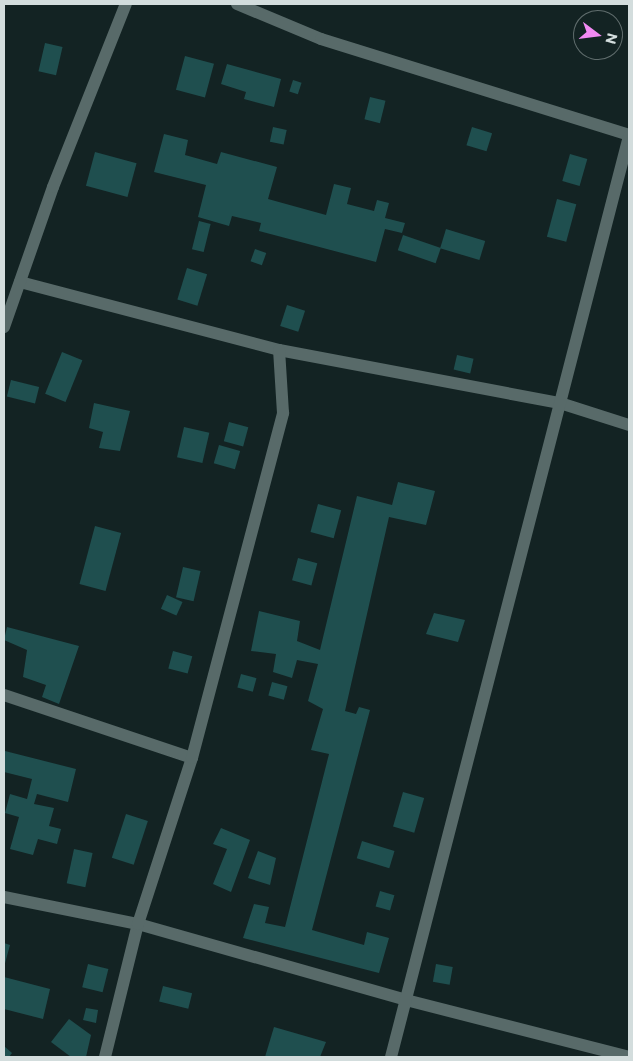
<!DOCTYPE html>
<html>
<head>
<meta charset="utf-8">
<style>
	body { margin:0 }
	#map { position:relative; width:633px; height:1061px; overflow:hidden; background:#132323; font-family:Commissioner,sans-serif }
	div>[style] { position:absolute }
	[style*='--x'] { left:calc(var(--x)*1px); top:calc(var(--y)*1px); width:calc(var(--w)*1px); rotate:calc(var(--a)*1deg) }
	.building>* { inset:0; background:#1f4f4f; transform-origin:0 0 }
	.street>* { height:12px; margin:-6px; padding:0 6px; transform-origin:6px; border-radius:6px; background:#586a69 }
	span { translate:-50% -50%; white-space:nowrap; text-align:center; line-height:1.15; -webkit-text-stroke:4px #132323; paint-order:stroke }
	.frame { position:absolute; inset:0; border:5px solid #d3dddd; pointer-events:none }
	.north { position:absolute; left:573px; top:10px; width:50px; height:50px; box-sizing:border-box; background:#132323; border:1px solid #606d6d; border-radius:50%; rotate:105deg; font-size:14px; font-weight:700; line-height:20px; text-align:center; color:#d3dddd }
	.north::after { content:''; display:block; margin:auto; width:18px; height:22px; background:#f28af3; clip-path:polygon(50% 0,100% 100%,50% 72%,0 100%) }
</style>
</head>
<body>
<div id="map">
	<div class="building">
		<div style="left:45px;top:43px;width:18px;height:29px;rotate:13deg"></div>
		<div style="left:185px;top:56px;width:30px;height:35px;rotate:15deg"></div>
		<div style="clip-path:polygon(227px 64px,281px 79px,274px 107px,244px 99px,246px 92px,221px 84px)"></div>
		<div style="left:293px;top:80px;width:9px;height:12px;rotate:18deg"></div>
		<div style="left:370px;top:97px;width:16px;height:23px;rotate:14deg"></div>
		<div style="left:273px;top:127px;width:14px;height:15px;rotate:12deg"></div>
		<div style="left:472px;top:127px;width:21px;height:19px;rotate:17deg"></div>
		<div style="clip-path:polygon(164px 134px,188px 140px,185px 155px,217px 164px,221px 152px,277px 167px,268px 199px,326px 215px,334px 184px,351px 188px,347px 204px,374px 211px,377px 200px,389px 203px,385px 218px,405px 223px,402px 233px,385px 229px,376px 262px,259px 231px,261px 223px,232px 216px,229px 226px,198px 217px,206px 185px,154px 172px)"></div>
		<div style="left:95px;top:152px;width:43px;height:35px;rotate:15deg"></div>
		<div style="left:570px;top:154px;width:18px;height:28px;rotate:16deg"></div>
		<div style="left:557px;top:199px;width:20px;height:39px;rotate:15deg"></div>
		<div style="left:199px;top:221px;width:12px;height:29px;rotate:14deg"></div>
		<div style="left:446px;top:229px;width:41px;height:20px;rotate:17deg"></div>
		<div style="left:403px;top:235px;width:40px;height:16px;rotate:19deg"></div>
		<div style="left:255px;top:249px;width:12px;height:13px;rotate:20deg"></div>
		<div style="left:187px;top:268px;width:21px;height:33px;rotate:17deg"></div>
		<div style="left:287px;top:305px;width:19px;height:22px;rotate:18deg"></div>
		<div style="left:62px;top:352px;width:22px;height:45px;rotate:22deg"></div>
		<div style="left:457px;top:355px;width:17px;height:15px;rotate:13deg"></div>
		<div style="left:11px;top:380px;width:29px;height:17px;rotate:14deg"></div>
		<div style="clip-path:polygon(94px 403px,130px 411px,120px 451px,99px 448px,103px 432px,89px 428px)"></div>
		<div style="left:229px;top:422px;width:20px;height:20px;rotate:15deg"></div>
		<div style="left:184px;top:427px;width:26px;height:31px;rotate:13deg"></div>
		<div style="left:219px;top:445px;width:22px;height:19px;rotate:16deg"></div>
		<div style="clip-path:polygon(398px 482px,435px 491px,426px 525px,389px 517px,345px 711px,356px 714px,359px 707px,370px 710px,312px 930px,364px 945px,367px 932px,389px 938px,379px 973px,243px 938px,254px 904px,269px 907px,265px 923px,285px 927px,329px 754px,311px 750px,323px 709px,308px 701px,318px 664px,297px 660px,292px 678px,273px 672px,276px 654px,251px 651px,259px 611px,300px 621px,297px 641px,320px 650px,357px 496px,392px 505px)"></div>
		<div style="left:318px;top:504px;width:24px;height:29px;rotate:15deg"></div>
		<div style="left:95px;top:526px;width:27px;height:60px;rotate:15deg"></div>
		<div style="left:298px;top:558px;width:20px;height:23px;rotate:15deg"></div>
		<div style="left:183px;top:567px;width:18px;height:31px;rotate:13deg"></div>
		<div style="left:167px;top:595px;width:17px;height:15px;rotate:24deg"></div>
		<div style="clip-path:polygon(434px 613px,465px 620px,458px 642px,426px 634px)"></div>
		<div style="clip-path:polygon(7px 627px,79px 646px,59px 704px,42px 697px,46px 685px,23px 677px,27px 650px,4px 640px)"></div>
		<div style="left:173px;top:651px;width:20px;height:18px;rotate:15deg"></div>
		<div style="left:241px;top:674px;width:16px;height:14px;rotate:15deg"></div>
		<div style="left:272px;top:682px;width:16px;height:14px;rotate:15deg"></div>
		<div style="clip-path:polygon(5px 751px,76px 769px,68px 802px,37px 794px,34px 804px,54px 808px,49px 826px,61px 829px,57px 844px,38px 839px,33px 855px,10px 849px,19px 817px,5px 813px,10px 794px,27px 799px,32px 779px,4px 772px)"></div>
		<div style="left:403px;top:792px;width:22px;height:36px;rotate:16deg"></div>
		<div style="left:126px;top:814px;width:23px;height:46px;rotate:18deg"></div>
		<div style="clip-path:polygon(221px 828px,250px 840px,231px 892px,213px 884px,227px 849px,213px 844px)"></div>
		<div style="left:362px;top:841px;width:34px;height:18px;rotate:17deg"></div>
		<div style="left:74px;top:849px;width:19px;height:35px;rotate:12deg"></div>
		<div style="clip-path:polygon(258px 851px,276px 858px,270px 885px,248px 878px)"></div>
		<div style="left:380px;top:891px;width:15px;height:16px;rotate:16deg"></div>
		<div style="clip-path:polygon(4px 943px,10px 945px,4px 967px)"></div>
		<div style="left:88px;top:964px;width:21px;height:24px;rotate:14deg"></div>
		<div style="left:436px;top:964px;width:17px;height:18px;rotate:10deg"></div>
		<div style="clip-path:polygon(4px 977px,50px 989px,43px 1019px,4px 1009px)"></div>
		<div style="left:163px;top:986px;width:30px;height:16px;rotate:14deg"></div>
		<div style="clip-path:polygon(86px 1008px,98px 1010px,96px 1023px,83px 1020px)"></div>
		<div style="clip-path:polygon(69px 1019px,91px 1035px,86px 1057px,71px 1057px,51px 1042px)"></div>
		<div style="clip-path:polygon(274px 1027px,326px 1042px,320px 1057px,265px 1057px)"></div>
		<div style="clip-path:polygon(4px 1046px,12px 1053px,9px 1057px,4px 1057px)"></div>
	</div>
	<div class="street">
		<div style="--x:237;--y:4;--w:91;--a:22.6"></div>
		<div style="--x:321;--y:39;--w:323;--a:17.3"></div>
		<div style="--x:20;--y:282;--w:268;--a:14.7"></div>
		<div style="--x:279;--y:350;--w:286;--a:10.7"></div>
		<div style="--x:560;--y:403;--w:72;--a:17.7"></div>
		<div style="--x:4;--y:327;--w:148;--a:-70.7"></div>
		<div style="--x:53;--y:187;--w:197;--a:-68.3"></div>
		<div style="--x:4;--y:695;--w:198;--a:18.5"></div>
		<div style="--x:4;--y:897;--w:137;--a:11.4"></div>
		<div style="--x:138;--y:924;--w:279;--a:15.8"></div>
		<div style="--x:406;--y:1000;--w:230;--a:14.3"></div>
		<div style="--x:105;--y:1057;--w:137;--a:-76.1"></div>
		<div style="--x:138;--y:924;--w:175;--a:-72"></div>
		<div style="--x:192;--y:758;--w:357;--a:-75.2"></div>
		<div style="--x:283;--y:413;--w:63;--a:-93.6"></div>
		<div style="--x:391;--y:1057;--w:951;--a:-75.51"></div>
	</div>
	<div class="frame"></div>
	<div class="north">N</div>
</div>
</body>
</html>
